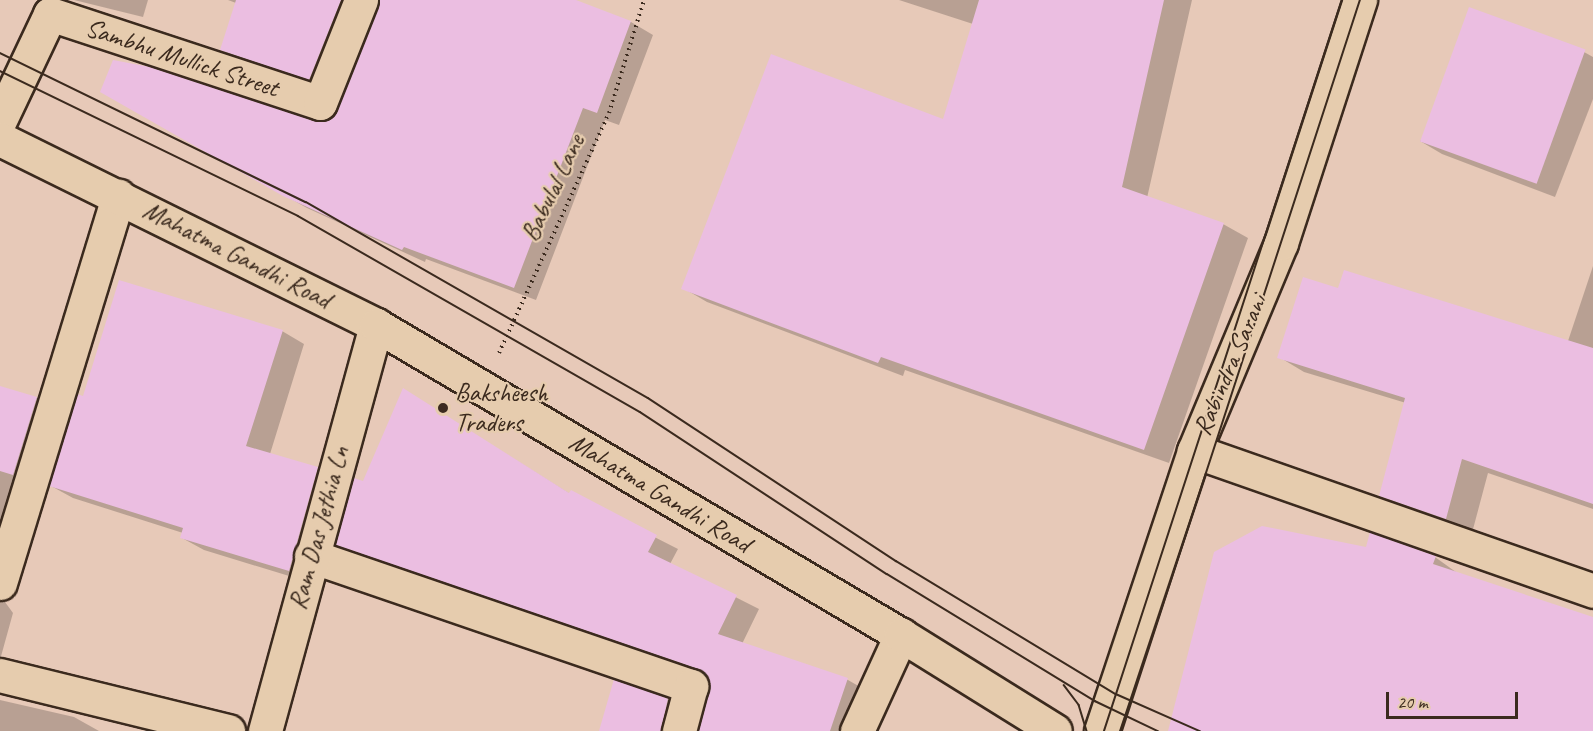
<!DOCTYPE html>
<html>
<head>
<meta charset="utf-8">
<style>
	body { margin:0 }
	#map { position:relative; width:1593px; height:731px; overflow:hidden; background:#e7c9b8; font-family:Caveat,sans-serif }
	div>[style] { position:absolute }
	[style*='--x'] { left:calc(var(--x)*1px); top:calc(var(--y)*1px); width:calc(var(--w)*1px); rotate:calc(var(--a)*1deg) }
	.shadow>* { inset:0; background:#0003 }
	.building>* { inset:0; background:#ebbee1; transform-origin:0 0 }
	.path>* { height:4px; margin-top:-2px; transform-origin:0; background:repeating-linear-gradient(90deg,#3b2a1e 0 1.5px,transparent 0 6px) }
	.roads { filter:drop-shadow(2px 0 #3b2a1e) drop-shadow(-2px 0 #3b2a1e) drop-shadow(0 2px #3b2a1e) drop-shadow(0 -2px #3b2a1e) }
	.minor>* { height:33px; margin:-16.5px; padding:0 16.5px; transform-origin:16.5px; border-radius:16.5px; background:#e6ccae }
	.major>* { height:33px; margin:-16.5px; padding:0 16.5px; transform-origin:16.5px; border-radius:16.5px; background:#e6ccae }
	.tram>* { height:1.5px; margin:-0.75px; padding:0 0.75px; transform-origin:0.75px; border-radius:0.75px; background:#3b2a1e }
	.dots>* { width:16px; height:16px; translate:-50% -50%; box-sizing:border-box; border:3px solid #e6ccae; border-radius:50% }
	span { translate:-50% -50%; white-space:nowrap; text-align:center; line-height:1.15; -webkit-text-stroke:4.5px #e6ccae; paint-order:stroke }
	.street-label { font-size:26px; color:#3b2a1e }
	.poi-label { font-size:26px; color:#3b2a1e }
	.left { translate:0 -50%; text-align:left }
	.scale { position:absolute; left:1386px; top:692px; width:132px; height:27px; box-sizing:border-box; border:3px solid #3b2a1e; border-top:0; padding-left:8px; font-size:18px; line-height:21px; white-space:nowrap; color:#3b2a1e; -webkit-text-stroke:4px #e6ccae; paint-order:stroke }
</style>
</head>
<body>
<div id="map">
	<div class="shadow">
		<div style="clip-path:polygon(74px 0,148px 0,143px 17px)"></div>
		<div style="clip-path:polygon(228px 0,372px 0,332px 91px,244px 63px,222px 50px,236px 3px)"></div>
		<div style="clip-path:polygon(379px 0,571px 0,631px 22px,653px 35px,619px 125px,605px 120px,536px 300px,426px 259px,425px 262px,307px 208px,102px 92px,314px 122px,333px 119px,380px 7px)"></div>
		<div style="clip-path:polygon(899px 0,1192px 0,1147px 198px,1223px 224px,1248px 238px,1169px 463px,905px 370px,903px 376px,707px 302px,683px 288px,944px 121px,973px 24px)"></div>
		<div style="clip-path:polygon(1584px 52px,1593px 57px,1593px 99px,1555px 197px,1442px 154px,1420px 141px)"></div>
		<div style="clip-path:polygon(1593px 266px,1593px 509px,1488px 473px,1472px 533px,1407px 510px,1381px 495px,1406px 403px,1304px 372px,1279px 357px,1339px 289px,1568px 341px)"></div>
		<div style="clip-path:polygon(282px 331px,304px 344px,270px 454px,317px 468px,339px 481px,312px 583px,204px 550px,182px 538px,183px 533px,73px 498px,51px 486px,84px 398px)"></div>
		<div style="clip-path:polygon(0 388px,37px 398px,60px 412px,5px 592px,5px 602px,13px 613px,0 660px)"></div>
		<div style="clip-path:polygon(404px 390px,570px 494px,678px 549px,670px 564px,759px 609px,742px 644px,848px 680px,869px 692px,856px 731px,700px 731px,711px 690px,708px 677px,648px 653px,359px 556px,337px 544px)"></div>
		<div style="clip-path:polygon(1367px 549px,1435px 557px,1460px 575px,1593px 619px,1593px 731px,1170px 731px)"></div>
		<div style="clip-path:polygon(615px 681px,668px 699px,690px 712px,685px 731px,601px 731px)"></div>
		<div style="clip-path:polygon(0 700px,74px 717px,99px 731px,0 731px)"></div>
	</div>
	<div class="building">
		<div style="clip-path:polygon(236px 0,341px 0,309px 80px,220px 50px)"></div>
		<div style="clip-path:polygon(379px 0,576px 0,631px 21px,597px 113px,583px 108px,514px 288px,404px 247px,402px 250px,283px 196px,100px 92px,113px 60px,150px 67px,324px 121px,337px 110px)"></div>
		<div style="clip-path:polygon(979px 0,1164px 0,1122px 187px,1224px 223px,1144px 450px,881px 357px,878px 363px,681px 289px,771px 54px,943px 119px)"></div>
		<div style="left:1469px;top:7px;width:124px;height:143px;rotate:20deg"></div>
		<div style="clip-path:polygon(1344px 270px,1593px 348px,1593px 504px,1462px 459px,1446px 519px,1379px 496px,1405px 398px,1277px 358px,1303px 277px,1338px 288px)"></div>
		<div style="clip-path:polygon(119px 280px,283px 330px,246px 446px,318px 467px,289px 571px,180px 538px,183px 528px,49px 486px,77px 394px,83px 396px)"></div>
		<div style="clip-path:polygon(0 386px,37px 397px,13px 475px,0 471px)"></div>
		<div style="clip-path:polygon(403px 388px,569px 493px,571px 490px,657px 535px,648px 552px,737px 595px,718px 634px,848px 678px,830px 731px,698px 731px,709px 682px,698px 669px,335px 545px,354px 478px,363px 481px)"></div>
		<div style="clip-path:polygon(1262px 526px,1366px 547px,1370px 532px,1436px 556px,1433px 564px,1593px 617px,1593px 731px,1168px 731px,1214px 552px)"></div>
		<div style="clip-path:polygon(614px 679px,668px 698px,661px 731px,599px 731px)"></div>
	</div>
	<div class="path">
		<div style="--x:499;--y:353;--w:264;--a:-65.4"></div>
		<div style="--x:609;--y:113;--w:118;--a:-72.8"></div>
	</div>
	<div class="roads">
		<div class="minor">
			<div style="--x:0;--y:120;--w:117;--a:-64.7"></div>
			<div style="--x:50;--y:14;--w:284;--a:18.2"></div>
			<div style="--x:320;--y:103;--w:111;--a:-68.3"></div>
			<div style="--x:1194;--y:451;--w:423;--a:19.3"></div>
			<div style="--x:311;--y:556;--w:402;--a:18.9"></div>
			<div style="--x:691;--y:686;--w:47;--a:104.9"></div>
			<div style="--x:0;--y:583;--w:405;--a:-73"></div>
			<div style="--x:0;--y:675;--w:235;--a:13.8"></div>
			<div style="--x:265;--y:731;--w:421;--a:-74.7"></div>
			<div style="--x:857;--y:731;--w:106;--a:-65.4"></div>
		</div>
		<div class="major">
			<div style="--x:0;--y:139;--w:419;--a:26.3"></div>
			<div style="--x:376;--y:325;--w:610;--a:30.56"></div>
			<div style="--x:901;--y:635;--w:181;--a:31.9"></div>
			<div style="--x:1101;--y:731;--w:295;--a:-71.6"></div>
			<div style="--x:1194;--y:451;--w:225;--a:-67.3"></div>
			<div style="--x:1281;--y:243;--w:256;--a:-72"></div>
		</div>
	</div>
	<div class="tram">
		<div style="--x:0;--y:53;--w:340;--a:26"></div>
		<div style="--x:306;--y:202;--w:394;--a:29.8"></div>
		<div style="--x:648;--y:398;--w:297;--a:33.3"></div>
		<div style="--x:896;--y:561;--w:257;--a:31.2"></div>
		<div style="--x:1116;--y:694;--w:92;--a:23.8"></div>
		<div style="--x:0;--y:71;--w:331;--a:25.9"></div>
		<div style="--x:298;--y:216;--w:394;--a:29.8"></div>
		<div style="--x:640;--y:412;--w:295;--a:33.3"></div>
		<div style="--x:887;--y:574;--w:244;--a:31.4"></div>
		<div style="--x:1095;--y:701;--w:70;--a:25.5"></div>
		<div style="--x:1064;--y:685;--w:25;--a:53"></div>
		<div style="--x:1079;--y:705;--w:27;--a:73"></div>
		<div style="--x:1104;--y:731;--w:769;--a:-71.97"></div>
		<div style="--x:1122;--y:731;--w:769;--a:-71.97"></div>
	</div>
	<div class="dots">
		<div style="left:443px;top:408px;background:#3b2a1e"></div>
	</div>
	<div class="street-label">
		<span style="left:182px;top:58px;rotate:18deg">Sambhu Mullick Street</span>
		<span style="left:553px;top:188px;rotate:-65deg">Babulal Lane</span>
		<span style="left:237px;top:255px;rotate:27deg">Mahatma Gandhi Road</span>
		<span style="left:1230px;top:365px;rotate:-67deg">Rabindra Sarani</span>
		<span style="left:660px;top:493px;rotate:31deg">Mahatma Gandhi Road</span>
		<span style="left:319px;top:528px;rotate:-75deg">Ram Das Jethia Ln</span>
	</div>
	<div class="poi-label">
		<span class="left" style="left:455px;top:408px">Baksheesh<br>Traders</span>
	</div>
	<div class="scale">20 m</div>
</div>
</body>
</html>
